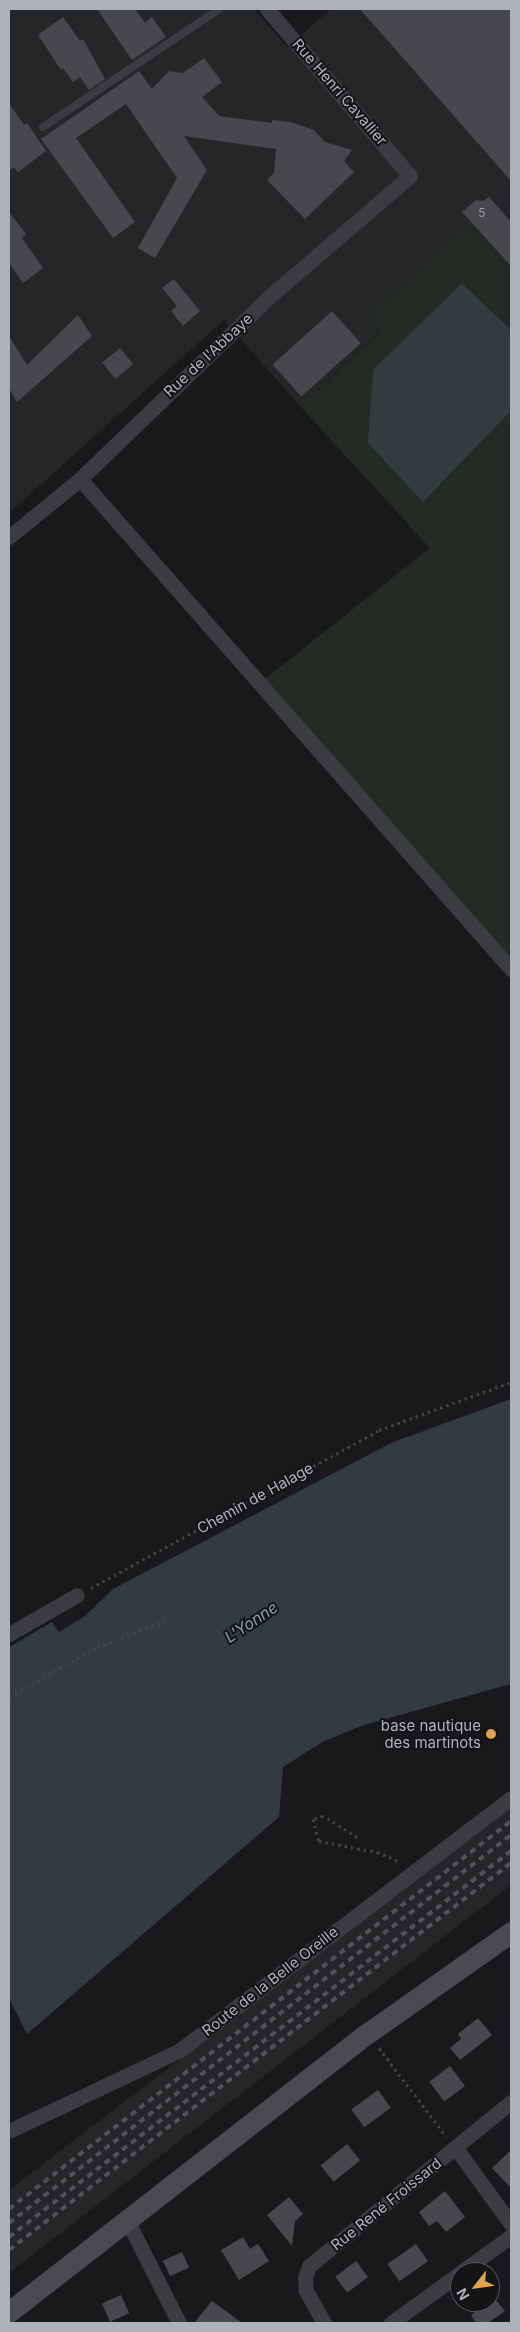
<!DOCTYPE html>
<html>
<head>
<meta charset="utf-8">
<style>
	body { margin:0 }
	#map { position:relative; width:520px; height:2332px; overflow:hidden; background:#19191b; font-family:Inter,sans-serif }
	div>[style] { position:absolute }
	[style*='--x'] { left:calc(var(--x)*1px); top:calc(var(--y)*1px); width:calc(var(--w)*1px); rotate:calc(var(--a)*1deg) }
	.built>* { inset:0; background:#252628 }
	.green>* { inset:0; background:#242b24 }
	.water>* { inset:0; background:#323b40 }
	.building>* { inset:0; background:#46484b; transform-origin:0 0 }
	.path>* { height:3px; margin-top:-1.5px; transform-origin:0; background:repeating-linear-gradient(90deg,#414347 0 2.5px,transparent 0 6.5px) }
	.service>* { height:8px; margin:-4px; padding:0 4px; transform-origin:4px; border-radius:4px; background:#3b3c40 }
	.minor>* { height:15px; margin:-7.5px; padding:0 7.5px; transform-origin:7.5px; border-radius:7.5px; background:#3b3c40 }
	.secondary>* { height:21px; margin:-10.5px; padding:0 10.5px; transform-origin:10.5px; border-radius:10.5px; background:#494b50 }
	.rail>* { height:4px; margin-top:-2px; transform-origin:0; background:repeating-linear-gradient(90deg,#505257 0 6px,transparent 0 11px) }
	.dots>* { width:14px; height:14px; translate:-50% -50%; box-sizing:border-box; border:2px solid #141416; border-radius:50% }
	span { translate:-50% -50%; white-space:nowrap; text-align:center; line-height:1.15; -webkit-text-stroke:4px #141416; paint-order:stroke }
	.number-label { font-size:12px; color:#93989e }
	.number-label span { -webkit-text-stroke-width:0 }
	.street-label { font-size:15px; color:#adb2b9 }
	.poi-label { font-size:15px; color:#adb2b9 }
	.right { translate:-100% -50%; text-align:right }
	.water-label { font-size:16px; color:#88a1b0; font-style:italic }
	.frame { position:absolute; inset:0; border:10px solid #adb2b9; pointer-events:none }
	.north { position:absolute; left:450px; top:2262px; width:50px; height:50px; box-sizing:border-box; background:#141416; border:1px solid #515357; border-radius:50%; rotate:240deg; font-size:14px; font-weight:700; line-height:20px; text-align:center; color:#adb2b9 }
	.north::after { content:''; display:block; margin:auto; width:18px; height:22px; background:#e0a34c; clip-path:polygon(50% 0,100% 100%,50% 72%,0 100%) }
</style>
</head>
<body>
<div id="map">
	<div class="built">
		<div style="clip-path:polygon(9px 9px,254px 9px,287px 47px,331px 9px,511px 9px,511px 272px,469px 226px,380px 331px,301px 407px,224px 320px,9px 513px)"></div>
		<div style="clip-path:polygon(511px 1806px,511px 1885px,9px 2273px,9px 2190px)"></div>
	</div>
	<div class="green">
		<div style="clip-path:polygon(469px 226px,511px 272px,511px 330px,462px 283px,423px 502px,511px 411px,511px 976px,260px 683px,430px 548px,301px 407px,380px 332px,372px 314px)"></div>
	</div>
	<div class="water">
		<div style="clip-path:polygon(462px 283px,511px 330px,511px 411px,423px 502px,368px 443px,373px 370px)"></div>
		<div style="clip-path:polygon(511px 1399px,511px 1684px,364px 1725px,324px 1741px,283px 1767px,279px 1817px,27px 2034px,9px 1998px,9px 1647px,52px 1622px,59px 1632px,85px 1616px,113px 1589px,391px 1443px)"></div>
	</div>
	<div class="building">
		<div style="clip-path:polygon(97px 9px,135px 9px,145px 23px,152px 17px,166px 37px,132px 60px)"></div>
		<div style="clip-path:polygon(360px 9px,511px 9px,511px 181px)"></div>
		<div style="clip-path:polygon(63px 17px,80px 41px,83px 39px,105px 79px,89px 90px,80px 77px,73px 82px,63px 68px,61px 70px,38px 35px)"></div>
		<div style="clip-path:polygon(204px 58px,222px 82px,202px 97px,219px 116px,272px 123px,272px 120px,290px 122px,314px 130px,325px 142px,352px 150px,344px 161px,354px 172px,305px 219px,267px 180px,274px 173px,276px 149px,184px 136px,207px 170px,155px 258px,138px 248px,177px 178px,126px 104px,76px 138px,135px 222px,113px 238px,41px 139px,139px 71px,152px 89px,169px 71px,183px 73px)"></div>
		<div style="clip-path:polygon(9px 103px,24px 125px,27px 123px,46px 151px,18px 172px,14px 167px,9px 171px)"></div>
		<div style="clip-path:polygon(489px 197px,511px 222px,511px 266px,462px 212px,476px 200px,483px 201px)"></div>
		<div style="clip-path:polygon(9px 212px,26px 234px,22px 238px,43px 268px,23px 283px,9px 263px)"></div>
		<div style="clip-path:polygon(174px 279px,200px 311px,183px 326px,171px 311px,177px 306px,162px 288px)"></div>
		<div style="left:332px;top:311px;width:43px;height:80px;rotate:48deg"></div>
		<div style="clip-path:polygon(78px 315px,92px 336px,17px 402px,9px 388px,9px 336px,27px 365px)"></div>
		<div style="left:120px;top:348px;width:21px;height:23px;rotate:51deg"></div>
		<div style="clip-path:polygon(478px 2018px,492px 2035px,460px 2060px,450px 2048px,461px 2039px,458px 2034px)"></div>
		<div style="left:450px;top:2066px;width:25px;height:26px;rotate:53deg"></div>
		<div style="left:378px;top:2090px;width:22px;height:33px;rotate:54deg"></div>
		<div style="left:347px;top:2144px;width:21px;height:34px;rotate:51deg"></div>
		<div style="clip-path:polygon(511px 2150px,511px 2188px,492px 2168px)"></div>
		<div style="clip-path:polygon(445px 2191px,465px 2217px,446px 2232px,437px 2221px,429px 2226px,419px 2212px)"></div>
		<div style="clip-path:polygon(289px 2197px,303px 2214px,295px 2221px,292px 2246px,267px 2215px)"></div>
		<div style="clip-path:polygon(243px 2237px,250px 2249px,258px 2244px,269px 2261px,239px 2280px,221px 2250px)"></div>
		<div style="left:416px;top:2244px;width:21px;height:35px;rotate:55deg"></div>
		<div style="left:182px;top:2252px;width:17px;height:21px;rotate:65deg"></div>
		<div style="left:356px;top:2261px;width:20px;height:26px;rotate:53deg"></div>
		<div style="left:121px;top:2295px;width:20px;height:21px;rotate:66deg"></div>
		<div style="clip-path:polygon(494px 2298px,505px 2311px,488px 2323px,476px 2323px,471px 2315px)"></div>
		<div style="clip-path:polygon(212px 2301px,242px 2323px,194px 2323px)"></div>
	</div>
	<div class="path">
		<div style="--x:91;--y:1588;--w:328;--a:-28.7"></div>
		<div style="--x:379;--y:1430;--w:140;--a:-20"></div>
		<div style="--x:9;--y:1697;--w:101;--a:-29.6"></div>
		<div style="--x:97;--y:1647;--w:78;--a:-21"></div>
		<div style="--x:357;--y:1837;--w:40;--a:-148"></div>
		<div style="--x:323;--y:1816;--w:10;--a:163"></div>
		<div style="--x:313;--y:1819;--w:23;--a:75"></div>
		<div style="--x:319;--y:1841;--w:59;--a:10.7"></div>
		<div style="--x:377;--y:1852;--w:26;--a:23"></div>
		<div style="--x:379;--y:2048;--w:111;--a:52.7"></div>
	</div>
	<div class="service">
		<div style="--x:43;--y:127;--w:212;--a:-33.8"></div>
	</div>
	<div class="minor">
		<div style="--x:80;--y:479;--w:653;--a:48.67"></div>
		<div style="--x:9;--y:537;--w:92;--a:-39.2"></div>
		<div style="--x:80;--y:479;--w:264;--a:-43.9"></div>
		<div style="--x:270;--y:296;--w:184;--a:-40.6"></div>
		<div style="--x:410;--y:176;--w:220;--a:-130.6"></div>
		<div style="--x:9;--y:1634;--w:78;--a:-29.8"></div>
		<div style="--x:9;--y:2131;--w:189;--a:-25.3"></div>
		<div style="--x:180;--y:2050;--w:416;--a:-37.3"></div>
		<div style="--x:455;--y:2147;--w:95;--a:54"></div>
		<div style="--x:127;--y:2220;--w:115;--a:63.2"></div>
		<div style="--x:461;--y:2272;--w:62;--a:-35.8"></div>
		<div style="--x:324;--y:2323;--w:38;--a:-119"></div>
		<div style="--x:306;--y:2290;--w:13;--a:-94"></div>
		<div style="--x:305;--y:2277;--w:12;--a:-70"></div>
		<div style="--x:309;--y:2266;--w:260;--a:-39.1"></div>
		<div style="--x:391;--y:2323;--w:85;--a:-35.9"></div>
	</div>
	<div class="secondary">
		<div style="--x:9;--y:2312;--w:455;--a:-37.9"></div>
		<div style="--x:368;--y:2033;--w:175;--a:-35.2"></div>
	</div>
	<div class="rail">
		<div style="--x:9;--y:2209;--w:634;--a:-37.7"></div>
		<div style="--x:9;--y:2223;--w:634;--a:-37.7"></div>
		<div style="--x:9;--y:2237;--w:633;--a:-37.56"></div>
		<div style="--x:9;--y:2250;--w:634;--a:-37.63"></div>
	</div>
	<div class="dots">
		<div style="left:491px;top:1734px;background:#e0a34c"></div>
	</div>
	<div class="number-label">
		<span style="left:482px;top:213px">5</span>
	</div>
	<div class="street-label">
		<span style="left:340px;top:92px;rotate:49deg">Rue Henri Cavallier</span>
		<span style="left:208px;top:355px;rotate:-43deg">Rue de l'Abbaye</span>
		<span style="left:255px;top:1498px;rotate:-29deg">Chemin de Halage</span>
		<span style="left:270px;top:1981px;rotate:-38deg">Route de la Belle Oreille</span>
		<span style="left:386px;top:2204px;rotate:-39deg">Rue René Froissard</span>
	</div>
	<div class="poi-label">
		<span class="right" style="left:481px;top:1734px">base nautique<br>des martinots</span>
	</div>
	<div class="water-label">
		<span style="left:251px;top:1622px;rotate:-34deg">L'Yonne</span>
	</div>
	<div class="frame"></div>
	<div class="north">N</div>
</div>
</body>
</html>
